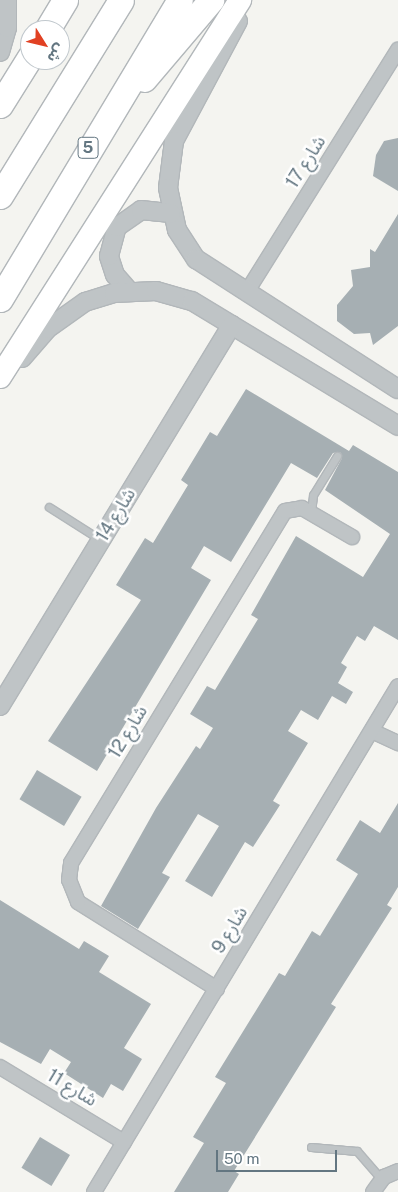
<!DOCTYPE html>
<html>
<head>
<meta charset="utf-8">
<style>
	body { margin:0 }
	#map { position:relative; width:398px; height:1192px; overflow:hidden; background:#f4f4f0; font-family:"Public Sans","Noto Sans Arabic",sans-serif }
	div>[style] { position:absolute }
	[style*='--x'] { left:calc(var(--x)*1px); top:calc(var(--y)*1px); width:calc(var(--w)*1px); rotate:calc(var(--a)*1deg) }
	.building>* { inset:0; background:#a6afb3; transform-origin:0 0 }
	.roads { filter:drop-shadow(1px 0 #b2b7ba) drop-shadow(-1px 0 #b2b7ba) drop-shadow(0 1px #b2b7ba) drop-shadow(0 -1px #b2b7ba) }
	.service>* { height:7px; margin:-3.5px; padding:0 3.5px; transform-origin:3.5px; border-radius:3.5px; background:#bfc4c6 }
	.minor>* { height:14px; margin:-7px; padding:0 7px; transform-origin:7px; border-radius:7px; background:#bfc4c6 }
	.tertiary>* { height:18px; margin:-9px; padding:0 9px; transform-origin:9px; border-radius:9px; background:#bfc4c6 }
	.primary>* { height:22px; margin:-11px; padding:0 11px; transform-origin:11px; border-radius:11px; background:#fff }
	.motorway>* { height:25px; margin:-12.5px; padding:0 12.5px; transform-origin:12.5px; border-radius:12.5px; background:#fff }
	span { translate:-50% -50%; white-space:nowrap; text-align:center; line-height:1.15; -webkit-text-stroke:5px #fff; paint-order:stroke }
	.shield-label span { padding:1px 4px; background:#fff; border:1px solid; border-radius:4px; -webkit-text-stroke-width:0 }
	.shield-label { font-size:16px; color:#637681; font-weight:700 }
	.street-label { font-size:18px; color:#637681 }
	.north { position:absolute; left:20px; top:20px; width:50px; height:50px; box-sizing:border-box; background:#fff; border:1px solid #c1c8cd; border-radius:50%; rotate:126deg; font-size:14px; font-weight:700; line-height:20px; text-align:center; color:#637681 }
	.north::after { content:''; display:block; margin:auto; width:18px; height:22px; background:#e14123; clip-path:polygon(50% 0,100% 100%,50% 72%,0 100%) }
	.scale { position:absolute; left:216px; top:1150px; width:121px; height:22px; box-sizing:border-box; border:2px solid #637681; border-top:0; padding-left:6px; font-size:15px; line-height:18px; white-space:nowrap; color:#637681; -webkit-text-stroke:4px #fff; paint-order:stroke }
</style>
</head>
<body>
<div id="map">
	<div class="building">
		<div style="clip-path:polygon(398px 138px,398px 191px,373px 176px,376px 155px,384px 141px)"></div>
		<div style="clip-path:polygon(398px 214px,398px 326px,373px 345px,370px 333px,354px 334px,337px 321px,337px 305px,353px 286px,351px 270px,370px 267px,370px 249px,375px 252px)"></div>
		<div style="clip-path:polygon(246px 389px,349px 451px,353px 445px,398px 472px,398px 640px,374px 626px,365px 641px,357px 636px,341px 663px,347px 667px,338px 683px,353px 692px,346px 704px,332px 696px,318px 720px,301px 710px,288px 731px,308px 743px,273px 801px,280px 805px,253px 847px,245px 842px,212px 897px,185px 881px,219px 826px,198px 814px,162px 873px,170px 877px,138px 929px,101px 906px,156px 808px,196px 746px,200px 749px,213px 728px,190px 714px,207px 686px,215px 690px,258px 619px,251px 615px,296px 536px,363px 577px,390px 534px,325px 490px,342px 458px,340px 452px,333px 453px,317px 478px,291px 463px,231px 562px,204px 546px,191px 568px,211px 580px,97px 771px,48px 741px,141px 600px,116px 585px,145px 538px,153px 543px,188px 485px,181px 480px,210px 432px,217px 436px)"></div>
		<div style="left:37px;top:770px;width:52px;height:34px;rotate:31deg"></div>
		<div style="clip-path:polygon(398px 803px,398px 887px,387px 905px,392px 908px,331px 1004px,336px 1007px,234px 1171px,239px 1174px,228px 1192px,174px 1192px,204px 1143px,193px 1137px,226px 1083px,215px 1077px,279px 973px,285px 976px,312px 931px,320px 936px,358px 874px,336px 860px,360px 820px,380px 833px)"></div>
		<div style="clip-path:polygon(0 900px,79px 949px,84px 941px,109px 956px,99px 972px,151px 1004px,124px 1048px,142px 1059px,123px 1091px,111px 1084px,103px 1098px,64px 1073px,71px 1062px,50px 1049px,41px 1064px,0 1042px)"></div>
		<div style="left:40px;top:1137px;width:35px;height:36px;rotate:31deg"></div>
	</div>
	<div class="roads">
		<div class="service">
			<div style="--x:49;--y:507;--w:62;--a:32.4"></div>
			<div style="--x:311;--y:512;--w:17;--a:-83"></div>
			<div style="--x:313;--y:495;--w:46;--a:-58.4"></div>
			<div style="--x:311;--y:1147;--w:46;--a:5"></div>
			<div style="--x:357;--y:1151;--w:38;--a:49"></div>
		</div>
		<div class="minor">
			<div style="--x:246;--y:293;--w:287;--a:-58"></div>
			<div style="--x:372;--y:731;--w:29;--a:25"></div>
			<div style="--x:217;--y:989;--w:164;--a:-148"></div>
			<div style="--x:78;--y:902;--w:24;--a:-112"></div>
			<div style="--x:69;--y:880;--w:17;--a:-83"></div>
			<div style="--x:71;--y:863;--w:412;--a:-58.7"></div>
			<div style="--x:285;--y:511;--w:17;--a:-10"></div>
			<div style="--x:302;--y:508;--w:58;--a:30.1"></div>
			<div style="--x:0;--y:1067;--w:145;--a:31.2"></div>
			<div style="--x:94;--y:1192;--w:590;--a:-59"></div>
			<div style="--x:373;--y:1192;--w:19;--a:-54"></div>
			<div style="--x:384;--y:1177;--w:15;--a:-23"></div>
		</div>
		<div class="tertiary">
			<div style="--x:238;--y:21;--w:136;--a:118.1"></div>
			<div style="--x:174;--y:141;--w:47;--a:97.3"></div>
			<div style="--x:168;--y:188;--w:43;--a:77.9"></div>
			<div style="--x:177;--y:230;--w:35;--a:57"></div>
			<div style="--x:196;--y:259;--w:240;--a:32.8"></div>
			<div style="--x:0;--y:52;--w:25;--a:-74"></div>
			<div style="--x:7;--y:28;--w:28;--a:-90"></div>
			<div style="--x:129;--y:291;--w:21;--a:-131"></div>
			<div style="--x:115;--y:275;--w:20;--a:-108"></div>
			<div style="--x:109;--y:256;--w:30;--a:-75"></div>
			<div style="--x:117;--y:227;--w:29;--a:-35"></div>
			<div style="--x:141;--y:210;--w:30;--a:6"></div>
			<div style="--x:22;--y:358;--w:38;--a:-49"></div>
			<div style="--x:47;--y:329;--w:47;--a:-35.4"></div>
			<div style="--x:85;--y:302;--w:30;--a:-17"></div>
			<div style="--x:114;--y:293;--w:42;--a:-2.7"></div>
			<div style="--x:156;--y:291;--w:37;--a:16"></div>
			<div style="--x:192;--y:301;--w:241;--a:31.2"></div>
			<div style="--x:0;--y:706;--w:446;--a:-58.7"></div>
		</div>
		<div class="primary">
			<div style="--x:0;--y:377;--w:447;--a:-57.5"></div>
		</div>
		<div class="motorway">
			<div style="--x:47;--y:30;--w:35;--a:-59"></div>
			<div style="--x:144;--y:79;--w:104;--a:-49.7"></div>
			<div style="--x:0;--y:105;--w:57;--a:-58"></div>
			<div style="--x:0;--y:196;--w:230;--a:-58.3"></div>
			<div style="--x:0;--y:299;--w:349;--a:-59"></div>
		</div>
	</div>
	<div class="shield-label">
		<span style="left:88px;top:148px">5</span>
	</div>
	<div class="street-label">
		<span style="left:306px;top:162px;rotate:-58deg">شارع 17</span>
		<span style="left:116px;top:515px;rotate:-59deg">شارع 14</span>
		<span style="left:128px;top:732px;rotate:-59deg">شارع 12</span>
		<span style="left:230px;top:930px;rotate:-59deg">شارع 9</span>
		<span style="left:72px;top:1088px;rotate:31deg">شارع 11</span>
	</div>
	<div class="north">ش</div>
	<div class="scale">50 m</div>
</div>
</body>
</html>
